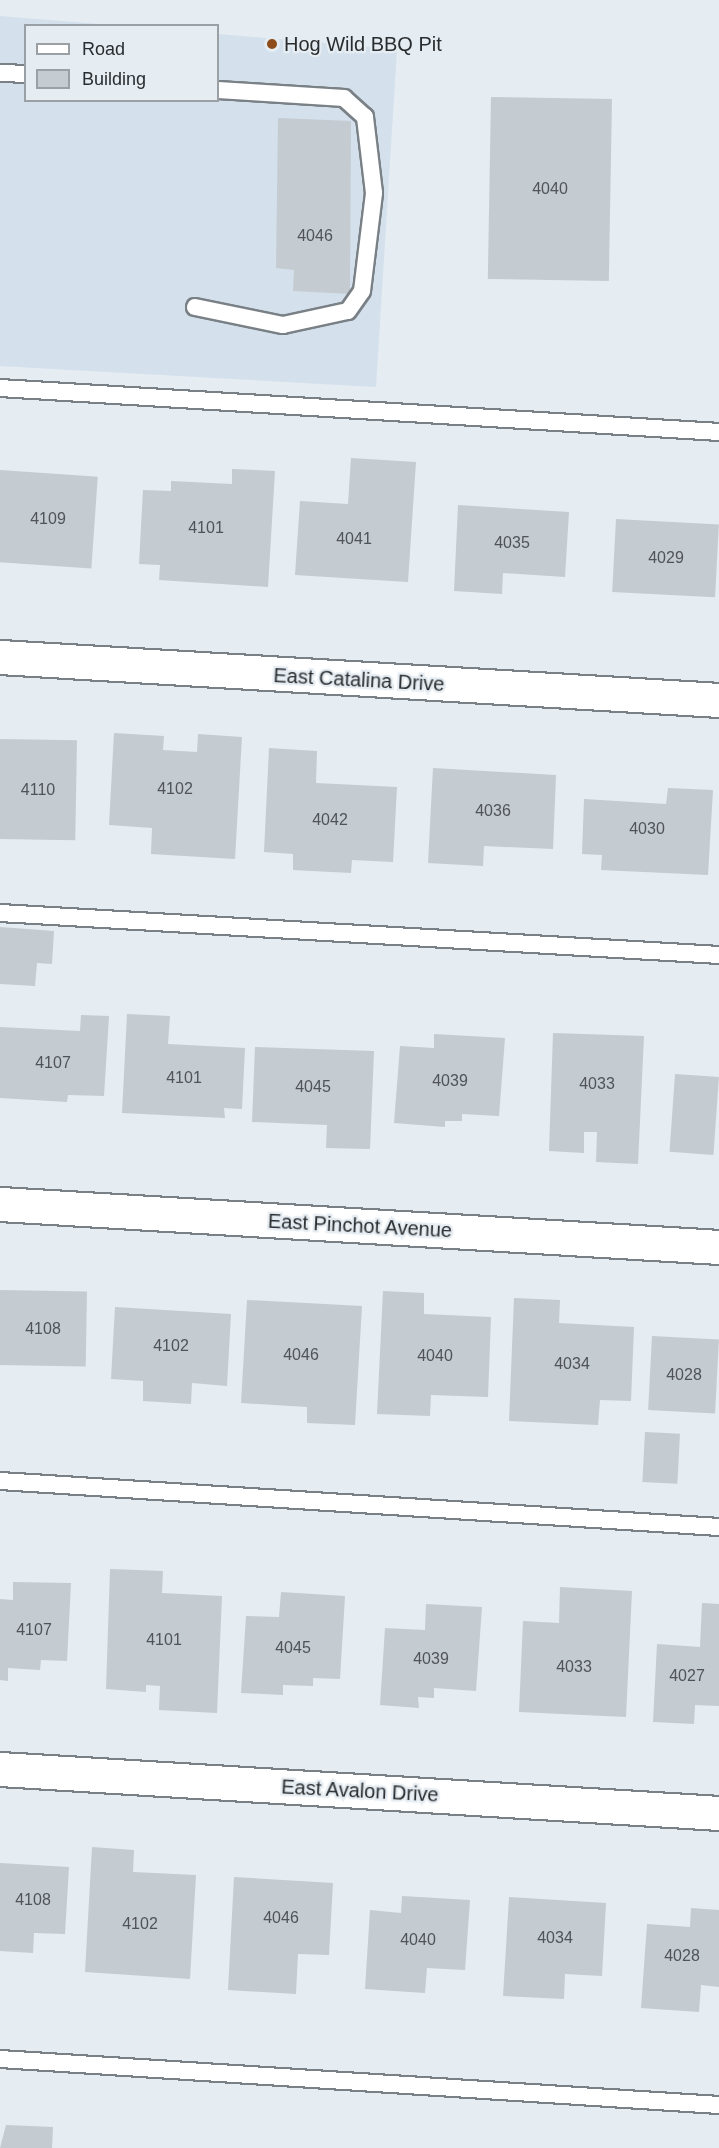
<!DOCTYPE html>
<html>
<head>
<meta charset="utf-8">
<style>
	body { margin:0 }
	#map { position:relative; width:719px; height:2148px; overflow:hidden; background:#e5ecf2; font-family:Helvetica,sans-serif }
	div>[style] { position:absolute }
	[style*='--x'] { left:calc(var(--x)*1px); top:calc(var(--y)*1px); width:calc(var(--w)*1px); rotate:calc(var(--a)*1deg) }
	.built>* { inset:0; background:#d4e0ec }
	.building>* { inset:0; background:#c4cbd1; transform-origin:0 0 }
	.roads { filter:drop-shadow(2px 0 #7a8186) drop-shadow(-2px 0 #7a8186) drop-shadow(0 2px #7a8186) drop-shadow(0 -2px #7a8186) }
	.service>* { height:16px; margin:-8px; padding:0 8px; transform-origin:8px; border-radius:8px; background:#fff }
	.minor>* { height:33px; margin:-16.5px; padding:0 16.5px; transform-origin:16.5px; border-radius:16.5px; background:#fff }
	.dots>* { width:16px; height:16px; translate:-50% -50%; box-sizing:border-box; border:3px solid #e5ecf2; border-radius:50% }
	span { translate:-50% -50%; white-space:nowrap; text-align:center; line-height:1.15; -webkit-text-stroke:4.5px #e5ecf2; paint-order:stroke }
	.number-label { font-size:16px; color:#505458 }
	.number-label span { -webkit-text-stroke-width:0 }
	.poi-label { font-size:20px; color:#2a2d2f }
	.left { translate:0 -50%; text-align:left }
	.street-label { font-size:20px; color:#2a2d2f }
	.legend { position:absolute; left:24px; top:24px; width:195px; height:78px; box-sizing:border-box; background:#e5ecf2; border:2px solid #9aa0a4; margin:0; padding:8px 10px; list-style:none; font-size:18px; color:#2a2d2f }
	.legend li { display:flex; align-items:center; gap:12px; height:30px }
	.legend b { width:30px; border:2px solid #9aa0a4 }
</style>
</head>
<body>
<div id="map">
	<div class="built">
		<div style="clip-path:polygon(0 16px,111px 25px,26px 26px,26px 100px,218px 100px,218px 34px,397px 49px,376px 387px,0 366px)"></div>
	</div>
	<div class="building">
		<div style="left:491px;top:97px;width:121px;height:182px;rotate:1deg"></div>
		<div style="clip-path:polygon(278px 118px,351px 121px,350px 294px,293px 291px,294px 270px,276px 268px)"></div>
		<div style="clip-path:polygon(351px 458px,416px 462px,408px 582px,295px 575px,300px 501px,348px 504px)"></div>
		<div style="clip-path:polygon(232px 469px,275px 471px,268px 587px,159px 580px,160px 565px,139px 564px,143px 490px,171px 491px,171px 481px,232px 484px)"></div>
		<div style="left:0;top:470px;width:98px;height:92px;rotate:4deg"></div>
		<div style="clip-path:polygon(458px 505px,569px 512px,565px 577px,503px 573px,502px 594px,454px 591px)"></div>
		<div style="left:616px;top:519px;width:103px;height:73px;rotate:3deg"></div>
		<div style="clip-path:polygon(114px 733px,164px 736px,163px 750px,197px 752px,198px 734px,242px 737px,235px 859px,151px 854px,152px 828px,109px 825px)"></div>
		<div style="left:0;top:739px;width:77px;height:100px;rotate:1deg"></div>
		<div style="clip-path:polygon(269px 748px,317px 751px,316px 783px,397px 787px,393px 862px,352px 860px,351px 873px,293px 870px,293px 854px,264px 852px)"></div>
		<div style="clip-path:polygon(433px 768px,556px 775px,553px 849px,484px 846px,483px 866px,428px 863px)"></div>
		<div style="clip-path:polygon(668px 788px,713px 790px,708px 875px,601px 870px,602px 855px,582px 854px,584px 799px,666px 804px)"></div>
		<div style="clip-path:polygon(0 927px,54px 931px,52px 964px,37px 963px,35px 986px,0 984px)"></div>
		<div style="clip-path:polygon(127px 1014px,170px 1016px,168px 1044px,245px 1048px,242px 1109px,224px 1108px,225px 1118px,122px 1113px)"></div>
		<div style="clip-path:polygon(81px 1015px,109px 1016px,104px 1096px,68px 1095px,67px 1102px,0 1098px,0 1027px,80px 1031px)"></div>
		<div style="clip-path:polygon(553px 1033px,644px 1036px,638px 1164px,596px 1162px,597px 1132px,584px 1132px,584px 1153px,549px 1151px)"></div>
		<div style="clip-path:polygon(434px 1034px,505px 1038px,499px 1116px,462px 1114px,462px 1121px,445px 1121px,445px 1127px,394px 1123px,400px 1046px,434px 1048px)"></div>
		<div style="clip-path:polygon(255px 1047px,374px 1051px,370px 1149px,326px 1148px,327px 1125px,252px 1122px)"></div>
		<div style="left:675px;top:1074px;width:44px;height:78px;rotate:4deg"></div>
		<div style="left:0;top:1290px;width:87px;height:75px;rotate:1deg"></div>
		<div style="clip-path:polygon(383px 1291px,424px 1293px,424px 1314px,491px 1317px,488px 1397px,431px 1395px,430px 1416px,377px 1414px)"></div>
		<div style="clip-path:polygon(514px 1298px,560px 1300px,559px 1323px,634px 1327px,631px 1401px,600px 1400px,598px 1425px,509px 1421px)"></div>
		<div style="clip-path:polygon(247px 1300px,362px 1306px,355px 1425px,307px 1423px,307px 1407px,241px 1403px)"></div>
		<div style="clip-path:polygon(115px 1307px,231px 1314px,227px 1386px,192px 1383px,191px 1404px,143px 1401px,143px 1381px,111px 1379px)"></div>
		<div style="left:652px;top:1336px;width:67px;height:74px;rotate:3deg"></div>
		<div style="left:645px;top:1432px;width:35px;height:50px;rotate:3deg"></div>
		<div style="clip-path:polygon(110px 1569px,163px 1571px,162px 1593px,222px 1596px,217px 1713px,159px 1710px,160px 1686px,146px 1685px,146px 1692px,106px 1689px)"></div>
		<div style="clip-path:polygon(13px 1582px,71px 1583px,67px 1661px,41px 1660px,40px 1670px,8px 1668px,8px 1681px,0 1680px,0 1599px,13px 1600px)"></div>
		<div style="clip-path:polygon(560px 1587px,632px 1591px,626px 1717px,519px 1712px,523px 1621px,559px 1623px)"></div>
		<div style="clip-path:polygon(281px 1592px,345px 1596px,340px 1679px,313px 1678px,313px 1686px,283px 1685px,283px 1695px,241px 1693px,246px 1616px,279px 1617px)"></div>
		<div style="clip-path:polygon(702px 1603px,719px 1604px,719px 1706px,695px 1705px,694px 1724px,653px 1722px,657px 1644px,700px 1647px)"></div>
		<div style="clip-path:polygon(426px 1604px,482px 1607px,476px 1691px,434px 1688px,434px 1698px,418px 1697px,419px 1708px,380px 1705px,385px 1628px,425px 1630px)"></div>
		<div style="clip-path:polygon(92px 1847px,134px 1850px,133px 1872px,196px 1875px,190px 1979px,85px 1972px)"></div>
		<div style="clip-path:polygon(0 1863px,69px 1867px,65px 1934px,34px 1933px,33px 1953px,0 1951px)"></div>
		<div style="clip-path:polygon(234px 1877px,333px 1883px,329px 1955px,298px 1954px,296px 1994px,228px 1990px)"></div>
		<div style="clip-path:polygon(402px 1896px,470px 1900px,465px 1970px,427px 1968px,425px 1993px,365px 1989px,370px 1910px,401px 1913px)"></div>
		<div style="clip-path:polygon(509px 1897px,606px 1903px,602px 1976px,565px 1974px,564px 1999px,503px 1996px)"></div>
		<div style="clip-path:polygon(691px 1908px,719px 1910px,719px 1987px,701px 1985px,699px 2012px,641px 2008px,647px 1924px,690px 1927px)"></div>
		<div style="clip-path:polygon(6px 2125px,53px 2127px,52px 2148px,0 2148px)"></div>
	</div>
	<div class="roads">
		<div class="service">
			<div style="--x:0;--y:73;--w:26;--a:2"></div>
			<div style="--x:195;--y:307;--w:90;--a:11.6"></div>
			<div style="--x:283;--y:325;--w:66;--a:-12.2"></div>
			<div style="--x:348;--y:311;--w:24;--a:-55"></div>
			<div style="--x:362;--y:291;--w:99;--a:-83"></div>
			<div style="--x:374;--y:193;--w:77;--a:-96.8"></div>
			<div style="--x:365;--y:117;--w:28;--a:-138"></div>
			<div style="--x:344;--y:98;--w:126;--a:-176.4"></div>
			<div style="--x:0;--y:388;--w:720;--a:3.5"></div>
			<div style="--x:0;--y:913;--w:720;--a:3.34"></div>
			<div style="--x:0;--y:1481;--w:720;--a:3.66"></div>
			<div style="--x:0;--y:2059;--w:720;--a:3.66"></div>
		</div>
		<div class="minor">
			<div style="--x:0;--y:657;--w:720;--a:3.42"></div>
			<div style="--x:0;--y:1204;--w:720;--a:3.42"></div>
			<div style="--x:0;--y:1769;--w:720;--a:3.5"></div>
		</div>
	</div>
	<div class="dots">
		<div style="left:272px;top:44px;background:#8d4c19"></div>
	</div>
	<div class="number-label">
		<span style="left:550px;top:189px">4040</span>
		<span style="left:315px;top:236px">4046</span>
		<span style="left:48px;top:519px">4109</span>
		<span style="left:206px;top:528px">4101</span>
		<span style="left:354px;top:539px">4041</span>
		<span style="left:512px;top:543px">4035</span>
		<span style="left:666px;top:558px">4029</span>
		<span style="left:175px;top:789px">4102</span>
		<span style="left:38px;top:790px">4110</span>
		<span style="left:493px;top:811px">4036</span>
		<span style="left:330px;top:820px">4042</span>
		<span style="left:647px;top:829px">4030</span>
		<span style="left:53px;top:1063px">4107</span>
		<span style="left:184px;top:1078px">4101</span>
		<span style="left:450px;top:1081px">4039</span>
		<span style="left:597px;top:1084px">4033</span>
		<span style="left:313px;top:1087px">4045</span>
		<span style="left:43px;top:1329px">4108</span>
		<span style="left:171px;top:1346px">4102</span>
		<span style="left:301px;top:1355px">4046</span>
		<span style="left:435px;top:1356px">4040</span>
		<span style="left:572px;top:1364px">4034</span>
		<span style="left:684px;top:1375px">4028</span>
		<span style="left:34px;top:1630px">4107</span>
		<span style="left:164px;top:1640px">4101</span>
		<span style="left:293px;top:1648px">4045</span>
		<span style="left:431px;top:1659px">4039</span>
		<span style="left:574px;top:1667px">4033</span>
		<span style="left:687px;top:1676px">4027</span>
		<span style="left:33px;top:1900px">4108</span>
		<span style="left:281px;top:1918px">4046</span>
		<span style="left:140px;top:1924px">4102</span>
		<span style="left:555px;top:1938px">4034</span>
		<span style="left:418px;top:1940px">4040</span>
		<span style="left:682px;top:1956px">4028</span>
	</div>
	<div class="poi-label">
		<span class="left" style="left:284px;top:44px">Hog Wild BBQ Pit</span>
	</div>
	<div class="street-label">
		<span style="left:359px;top:680px;rotate:3deg">East Catalina Drive</span>
		<span style="left:360px;top:1226px;rotate:3deg">East Pinchot Avenue</span>
		<span style="left:360px;top:1791px;rotate:3deg">East Avalon Drive</span>
	</div>
	<ul class="legend">
	<li><b style="height:8px;background:#fff"></b>Road</li>
	<li><b style="height:16px;background:#c4cbd1"></b>Building</li>
	</ul>
</div>
</body>
</html>
